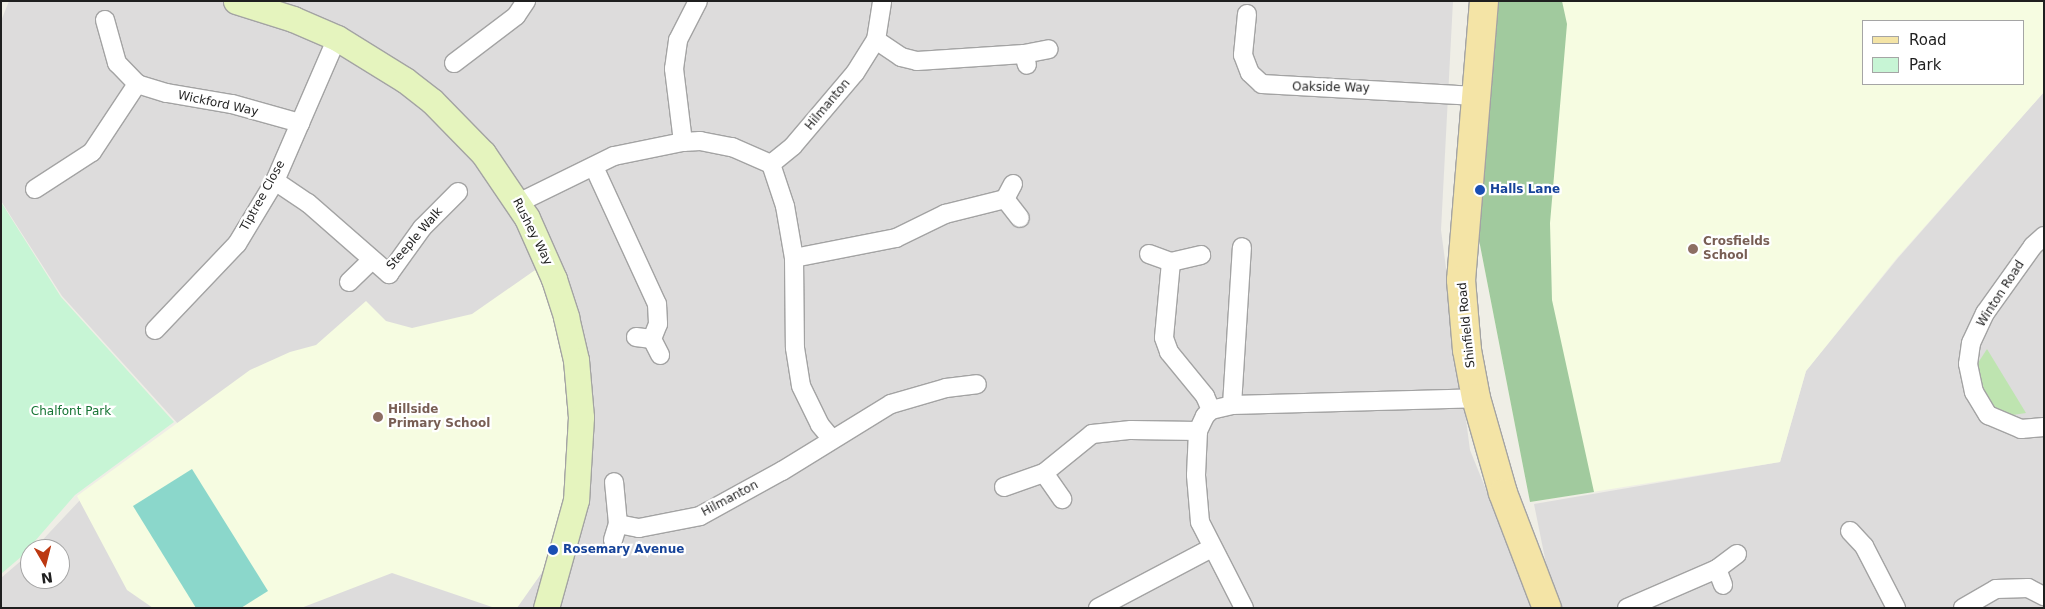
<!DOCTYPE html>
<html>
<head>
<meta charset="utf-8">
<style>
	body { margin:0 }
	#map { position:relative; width:2045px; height:609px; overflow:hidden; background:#efeee6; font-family:"DejaVu Sans",sans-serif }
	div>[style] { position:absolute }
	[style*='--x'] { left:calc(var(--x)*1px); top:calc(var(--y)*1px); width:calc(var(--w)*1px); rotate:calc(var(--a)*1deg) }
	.residential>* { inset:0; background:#dddcdc }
	.education>* { inset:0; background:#f6fce1 }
	.grass>* { inset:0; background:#bee4b0 }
	.forest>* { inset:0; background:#a1ca9e }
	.park>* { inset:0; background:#c7f5d5 }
	.pitch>* { inset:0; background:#8bd7cb }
	.roads { filter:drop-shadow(1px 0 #a3a3a3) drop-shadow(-1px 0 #a3a3a3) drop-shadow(0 1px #a3a3a3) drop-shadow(0 -1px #a3a3a3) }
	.street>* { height:18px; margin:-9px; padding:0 9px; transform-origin:9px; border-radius:9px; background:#fff }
	.secondary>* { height:25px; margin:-12.5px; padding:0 12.5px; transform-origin:12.5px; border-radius:12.5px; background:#e5f4be }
	.primary>* { height:28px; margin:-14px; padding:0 14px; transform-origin:14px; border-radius:14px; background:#f4e4a6 }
	.dots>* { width:14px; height:14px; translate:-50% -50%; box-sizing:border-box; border:2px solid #fff; border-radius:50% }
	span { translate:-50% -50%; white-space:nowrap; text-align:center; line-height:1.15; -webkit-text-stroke:4.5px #fff; paint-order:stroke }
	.street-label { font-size:12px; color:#1f1f1f }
	.transit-label { font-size:12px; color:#164399; font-weight:700 }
	.left { translate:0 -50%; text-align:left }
	.education-label { font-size:12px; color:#785e54; font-weight:700 }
	.park-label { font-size:12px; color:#157433 }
	.frame { position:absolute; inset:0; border:2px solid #1f1f1f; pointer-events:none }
	.legend { position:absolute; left:1862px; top:20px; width:162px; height:65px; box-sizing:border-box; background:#fff; border:1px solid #a5a5a5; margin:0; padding:6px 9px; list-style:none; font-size:15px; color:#1f1f1f }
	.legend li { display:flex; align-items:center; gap:10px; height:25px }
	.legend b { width:25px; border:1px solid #a5a5a5 }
	.north { position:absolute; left:20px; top:539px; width:50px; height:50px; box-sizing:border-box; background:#fff; border:1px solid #a5a5a5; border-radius:50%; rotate:172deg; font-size:14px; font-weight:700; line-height:20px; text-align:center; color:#1f1f1f }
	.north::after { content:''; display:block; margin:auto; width:18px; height:22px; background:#bc3811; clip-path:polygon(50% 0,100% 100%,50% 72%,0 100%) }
</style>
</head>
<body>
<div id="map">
	<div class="residential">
		<div style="clip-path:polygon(9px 1px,1453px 1px,1441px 230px,1470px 450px,1534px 608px,1px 608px,1px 578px,30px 553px,30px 579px,60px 579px,60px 549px,34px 549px,82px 498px,180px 426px,62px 296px,1px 201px,1px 21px)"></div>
		<div style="clip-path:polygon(2044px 92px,2044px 608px,1555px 608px,1534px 504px,1780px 462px,1806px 371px,1898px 258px)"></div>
	</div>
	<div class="education">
		<div style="clip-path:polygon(evenodd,1497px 1px,2044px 1px,2044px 92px,1896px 259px,1806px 371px,1780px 462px,1530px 502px,1479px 240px,1497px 1px,1864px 21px,2024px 21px,2024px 84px,1864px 84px,1864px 21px)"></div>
		<div style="clip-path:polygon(538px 268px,565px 343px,572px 482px,543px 571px,517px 608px,495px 608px,392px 573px,301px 608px,153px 608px,127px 590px,77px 496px,250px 370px,290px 352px,316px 345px,366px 301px,386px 321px,412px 328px,472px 314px)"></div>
	</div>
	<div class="grass">
		<div style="clip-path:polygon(1987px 349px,2026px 413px,2006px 416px,1985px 400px,1976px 366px)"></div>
	</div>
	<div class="forest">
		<div style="clip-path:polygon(1497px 1px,1562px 1px,1567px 24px,1550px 223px,1552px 300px,1594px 492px,1530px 502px,1479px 240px)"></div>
	</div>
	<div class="park">
		<div style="clip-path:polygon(1px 202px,61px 297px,174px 422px,75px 495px,22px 556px,1px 574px)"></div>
	</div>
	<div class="pitch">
		<div style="clip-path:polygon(192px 469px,268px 591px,241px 608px,196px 608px,133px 506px)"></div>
	</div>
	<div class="roads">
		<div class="street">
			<div style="--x:1247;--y:14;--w:41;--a:95.6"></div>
			<div style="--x:1243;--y:55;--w:19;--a:69"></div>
			<div style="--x:1250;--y:73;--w:16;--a:43"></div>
			<div style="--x:1262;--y:84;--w:214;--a:3.2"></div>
			<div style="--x:105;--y:20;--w:45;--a:74.4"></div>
			<div style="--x:117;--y:63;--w:29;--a:46"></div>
			<div style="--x:137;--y:84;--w:31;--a:17"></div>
			<div style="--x:167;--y:93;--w:66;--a:9.6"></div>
			<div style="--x:232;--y:104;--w:71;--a:15.6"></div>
			<div style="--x:876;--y:40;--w:30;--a:34"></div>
			<div style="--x:901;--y:57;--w:16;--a:14"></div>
			<div style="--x:917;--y:61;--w:107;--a:-3.7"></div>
			<div style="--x:1024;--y:54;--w:11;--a:75"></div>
			<div style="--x:1024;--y:54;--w:25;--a:-11"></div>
			<div style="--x:454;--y:63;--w:78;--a:-37.2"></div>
			<div style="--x:516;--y:16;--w:18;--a:-56"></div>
			<div style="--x:683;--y:142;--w:74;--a:-97"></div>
			<div style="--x:674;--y:69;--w:29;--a:-82"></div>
			<div style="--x:678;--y:40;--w:44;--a:-62.9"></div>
			<div style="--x:771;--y:164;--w:28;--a:-39"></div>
			<div style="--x:793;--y:146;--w:96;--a:-49.7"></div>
			<div style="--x:855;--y:73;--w:39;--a:-58"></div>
			<div style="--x:876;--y:40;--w:39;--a:-81"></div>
			<div style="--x:594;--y:167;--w:151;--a:65.3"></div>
			<div style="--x:657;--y:304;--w:20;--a:87"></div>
			<div style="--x:658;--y:324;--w:16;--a:112"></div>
			<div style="--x:652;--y:339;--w:18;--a:63"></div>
			<div style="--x:275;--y:181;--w:40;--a:34"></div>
			<div style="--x:308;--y:203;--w:108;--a:41.2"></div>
			<div style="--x:389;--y:274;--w:57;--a:-54.3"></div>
			<div style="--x:422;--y:228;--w:51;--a:-45"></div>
			<div style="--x:35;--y:189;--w:68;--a:-33"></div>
			<div style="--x:92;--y:152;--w:82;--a:-56.5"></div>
			<div style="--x:1005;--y:199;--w:24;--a:52"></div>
			<div style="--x:518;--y:203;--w:107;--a:-26.1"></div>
			<div style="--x:614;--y:156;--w:70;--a:-11.5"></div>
			<div style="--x:683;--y:142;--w:17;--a:-3"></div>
			<div style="--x:700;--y:141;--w:33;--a:11"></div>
			<div style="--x:732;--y:147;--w:43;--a:23.6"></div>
			<div style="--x:771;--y:164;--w:44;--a:71.6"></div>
			<div style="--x:785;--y:206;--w:53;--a:80.2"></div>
			<div style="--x:794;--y:258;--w:90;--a:89.4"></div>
			<div style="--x:795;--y:348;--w:38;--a:81"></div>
			<div style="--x:801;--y:386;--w:43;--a:64"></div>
			<div style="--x:820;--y:425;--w:17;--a:50"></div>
			<div style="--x:2044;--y:236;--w:15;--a:138"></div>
			<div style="--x:2033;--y:246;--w:82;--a:125.6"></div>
			<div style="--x:1985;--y:313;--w:33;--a:115"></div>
			<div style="--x:1971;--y:343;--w:21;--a:98"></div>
			<div style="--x:1968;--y:364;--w:29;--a:78"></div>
			<div style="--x:1974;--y:392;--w:27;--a:59"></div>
			<div style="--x:1988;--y:415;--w:36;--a:23"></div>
			<div style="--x:2021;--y:429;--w:23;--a:-5"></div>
			<div style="--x:1149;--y:254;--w:23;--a:20"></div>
			<div style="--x:1171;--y:262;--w:76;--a:95.3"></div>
			<div style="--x:1164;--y:338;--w:15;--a:70"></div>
			<div style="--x:1169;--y:352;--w:57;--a:50.7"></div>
			<div style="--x:1205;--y:396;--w:15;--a:67"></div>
			<div style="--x:794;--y:258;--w:104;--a:-11.1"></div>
			<div style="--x:896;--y:238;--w:55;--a:-26.1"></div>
			<div style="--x:945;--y:214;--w:62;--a:-14"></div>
			<div style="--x:1005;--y:199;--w:17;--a:-62"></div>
			<div style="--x:1171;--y:262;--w:31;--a:-13"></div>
			<div style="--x:349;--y:282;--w:32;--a:-44"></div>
			<div style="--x:155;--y:330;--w:119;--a:-46.4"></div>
			<div style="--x:237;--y:244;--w:74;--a:-58.9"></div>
			<div style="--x:275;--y:181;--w:156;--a:-66.6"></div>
			<div style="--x:636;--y:337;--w:16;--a:7"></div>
			<div style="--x:1232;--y:405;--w:158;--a:-86.4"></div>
			<div style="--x:1044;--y:473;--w:32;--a:55"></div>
			<div style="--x:1004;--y:487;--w:42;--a:-19.3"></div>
			<div style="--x:1044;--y:473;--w:62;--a:-39.1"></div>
			<div style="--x:1092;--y:434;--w:39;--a:-6"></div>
			<div style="--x:1131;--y:430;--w:67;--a:0.9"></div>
			<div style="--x:618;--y:524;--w:21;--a:11"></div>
			<div style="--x:639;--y:528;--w:62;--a:-11.1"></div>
			<div style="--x:700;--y:516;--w:94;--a:-28.8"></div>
			<div style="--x:782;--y:471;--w:128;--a:-31.6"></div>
			<div style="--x:891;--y:404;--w:57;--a:-16.2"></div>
			<div style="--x:946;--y:388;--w:31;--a:-7"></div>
			<div style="--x:1850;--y:531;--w:21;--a:47"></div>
			<div style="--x:1864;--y:546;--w:70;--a:62.7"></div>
			<div style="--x:613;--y:540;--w:17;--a:-73"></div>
			<div style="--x:618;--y:524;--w:42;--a:-95.4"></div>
			<div style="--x:1717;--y:569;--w:17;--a:69"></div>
			<div style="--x:1098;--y:608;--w:129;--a:-27.8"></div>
			<div style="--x:1244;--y:608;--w:97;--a:-117.1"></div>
			<div style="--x:1200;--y:522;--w:47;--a:-94.9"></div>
			<div style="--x:1196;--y:475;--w:44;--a:-87.4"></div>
			<div style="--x:1198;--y:431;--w:17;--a:-65"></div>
			<div style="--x:1205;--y:416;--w:8;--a:-45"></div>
			<div style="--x:1211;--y:410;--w:22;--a:-13"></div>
			<div style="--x:1232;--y:405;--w:244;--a:-1.6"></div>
			<div style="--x:1627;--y:608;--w:98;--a:-23.4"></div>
			<div style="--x:1717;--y:569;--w:25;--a:-37"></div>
			<div style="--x:1963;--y:608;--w:38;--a:-30"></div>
			<div style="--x:1996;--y:589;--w:32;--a:-2"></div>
			<div style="--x:2028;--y:588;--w:18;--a:27"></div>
		</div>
		<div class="secondary">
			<div style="--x:236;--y:1;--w:60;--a:17.5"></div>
			<div style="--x:293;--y:19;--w:48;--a:23.4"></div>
			<div style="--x:337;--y:38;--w:80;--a:31.7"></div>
			<div style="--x:405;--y:80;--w:34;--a:38"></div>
			<div style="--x:432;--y:101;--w:73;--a:45.6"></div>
			<div style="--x:483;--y:153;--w:78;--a:55.9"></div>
			<div style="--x:527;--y:218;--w:67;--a:66.1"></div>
			<div style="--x:554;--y:279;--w:40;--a:72"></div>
			<div style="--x:566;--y:317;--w:44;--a:76.9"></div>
			<div style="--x:576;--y:360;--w:57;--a:85"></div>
			<div style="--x:581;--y:417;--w:83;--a:93.4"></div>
			<div style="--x:576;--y:500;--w:112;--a:105.5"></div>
		</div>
		<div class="primary">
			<div style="--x:1484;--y:1;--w:280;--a:94.7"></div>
			<div style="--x:1461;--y:280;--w:70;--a:85.1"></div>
			<div style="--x:1467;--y:350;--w:49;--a:79.4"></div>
			<div style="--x:1476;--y:398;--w:99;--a:74.1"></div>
			<div style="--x:1503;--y:493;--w:123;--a:69.1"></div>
		</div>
	</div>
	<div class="dots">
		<div style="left:1480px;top:190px;background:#1a4fb4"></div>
		<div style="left:1693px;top:249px;background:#8d6e63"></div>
		<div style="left:378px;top:417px;background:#8d6e63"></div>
		<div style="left:553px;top:550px;background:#1a4fb4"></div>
	</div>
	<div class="street-label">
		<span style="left:1331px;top:88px;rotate:1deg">Oakside Way</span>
		<span style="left:218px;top:104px;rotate:12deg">Wickford Way</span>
		<span style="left:828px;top:105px;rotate:-50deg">Hilmanton</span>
		<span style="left:263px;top:196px;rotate:-61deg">Tiptree Close</span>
		<span style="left:532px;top:232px;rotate:63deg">Rushey Way</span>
		<span style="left:415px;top:239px;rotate:-49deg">Steeple Walk</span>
		<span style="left:2001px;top:294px;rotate:-57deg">Winton Road</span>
		<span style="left:1467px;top:325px;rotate:-96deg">Shinfield Road</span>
		<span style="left:730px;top:499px;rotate:-28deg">Hilmanton</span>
	</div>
	<div class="transit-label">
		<span class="left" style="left:1490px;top:190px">Halls Lane</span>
		<span class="left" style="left:563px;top:550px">Rosemary Avenue</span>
	</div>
	<div class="education-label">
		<span class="left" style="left:1703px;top:249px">Crosfields<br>School</span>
		<span class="left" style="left:388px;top:417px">Hillside<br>Primary School</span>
	</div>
	<div class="park-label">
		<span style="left:71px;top:412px">Chalfont Park</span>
	</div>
	<div class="frame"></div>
	<ul class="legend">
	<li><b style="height:6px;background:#f4e4a6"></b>Road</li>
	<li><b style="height:14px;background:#c7f5d5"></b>Park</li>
	</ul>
	<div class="north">N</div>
</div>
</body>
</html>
